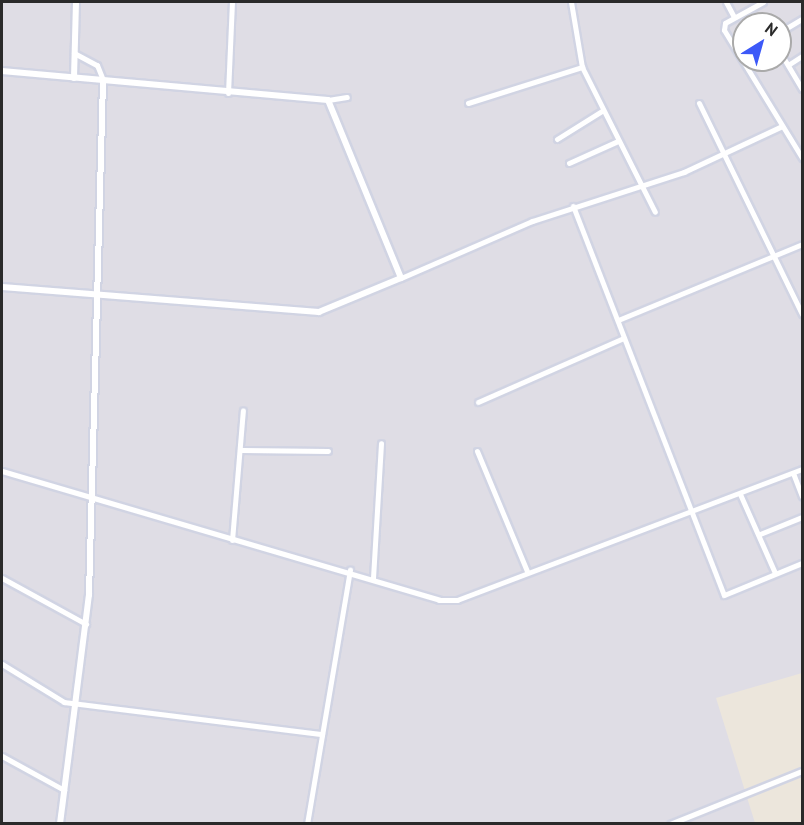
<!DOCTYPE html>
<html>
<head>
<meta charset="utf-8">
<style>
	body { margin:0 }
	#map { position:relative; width:804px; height:825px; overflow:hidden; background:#ece6dc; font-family:"PT Sans",sans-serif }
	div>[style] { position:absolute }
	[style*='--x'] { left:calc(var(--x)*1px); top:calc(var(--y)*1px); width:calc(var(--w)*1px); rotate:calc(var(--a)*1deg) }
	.industrial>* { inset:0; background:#dfdde5 }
	.roads { filter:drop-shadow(2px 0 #d1d4e3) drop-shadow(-2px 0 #d1d4e3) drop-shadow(0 2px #d1d4e3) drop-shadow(0 -2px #d1d4e3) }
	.minor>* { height:5px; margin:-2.5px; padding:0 2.5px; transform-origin:2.5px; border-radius:2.5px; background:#fff }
	.tertiary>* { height:6px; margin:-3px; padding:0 3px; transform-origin:3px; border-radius:3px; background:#fff }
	span { translate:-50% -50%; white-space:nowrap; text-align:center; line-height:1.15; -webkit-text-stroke:4.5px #fff; paint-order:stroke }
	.frame { position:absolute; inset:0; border:3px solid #2a2a2a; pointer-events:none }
	.north { position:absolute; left:732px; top:12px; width:60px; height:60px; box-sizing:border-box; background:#fff; border:2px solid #aaa; border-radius:50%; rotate:37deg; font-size:16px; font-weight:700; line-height:24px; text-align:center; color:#2a2a2a }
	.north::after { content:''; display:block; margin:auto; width:21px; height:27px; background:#3d59f8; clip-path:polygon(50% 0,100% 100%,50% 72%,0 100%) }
</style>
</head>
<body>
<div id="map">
	<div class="industrial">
		<div style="clip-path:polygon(evenodd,2px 2px,802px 2px,802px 673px,716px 698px,755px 823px,2px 824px,2px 2px,744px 24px,780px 24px,780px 60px,744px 60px,744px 24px)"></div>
	</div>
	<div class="roads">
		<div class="minor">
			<div style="--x:571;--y:2;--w:66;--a:80.4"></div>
			<div style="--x:582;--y:67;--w:162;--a:63.3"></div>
			<div style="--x:726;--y:2;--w:17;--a:62"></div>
			<div style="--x:763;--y:2;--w:43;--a:151.1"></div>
			<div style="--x:725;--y:23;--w:7;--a:98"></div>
			<div style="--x:724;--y:30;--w:150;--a:58.6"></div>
			<div style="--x:780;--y:32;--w:26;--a:-31"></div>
			<div style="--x:780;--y:52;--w:43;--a:59.3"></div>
			<div style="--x:74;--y:53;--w:26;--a:28"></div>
			<div style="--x:97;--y:65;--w:16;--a:68"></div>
			<div style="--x:788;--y:65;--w:17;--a:-33"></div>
			<div style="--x:228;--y:93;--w:91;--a:-87.5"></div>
			<div style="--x:328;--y:100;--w:19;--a:-9"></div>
			<div style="--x:468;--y:103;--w:120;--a:-17.5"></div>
			<div style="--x:699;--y:103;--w:235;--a:64"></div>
			<div style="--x:557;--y:139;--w:53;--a:-31.9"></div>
			<div style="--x:569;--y:163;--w:54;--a:-24.2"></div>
			<div style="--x:573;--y:206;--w:417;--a:68.8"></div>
			<div style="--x:724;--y:595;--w:84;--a:-22.3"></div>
			<div style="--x:401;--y:278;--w:143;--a:-23.5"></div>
			<div style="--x:532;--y:221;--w:160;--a:-17.9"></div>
			<div style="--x:684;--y:172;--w:108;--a:-25.1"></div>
			<div style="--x:618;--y:320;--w:199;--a:-22.4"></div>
			<div style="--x:478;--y:402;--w:159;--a:-23.7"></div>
			<div style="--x:242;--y:450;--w:86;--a:0.7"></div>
			<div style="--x:477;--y:451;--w:130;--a:67.4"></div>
			<div style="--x:2;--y:471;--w:456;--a:16.4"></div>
			<div style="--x:439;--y:600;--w:18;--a:0"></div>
			<div style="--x:457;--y:600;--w:369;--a:-20.8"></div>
			<div style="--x:793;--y:473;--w:25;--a:69"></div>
			<div style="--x:740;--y:494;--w:86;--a:66.1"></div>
			<div style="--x:760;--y:534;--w:45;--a:-22"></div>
			<div style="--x:232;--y:540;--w:130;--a:-85.2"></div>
			<div style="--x:2;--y:578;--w:96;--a:28.7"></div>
			<div style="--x:373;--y:578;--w:135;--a:-86.6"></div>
			<div style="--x:2;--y:664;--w:73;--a:31.5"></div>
			<div style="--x:64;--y:702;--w:260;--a:7.1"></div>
			<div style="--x:2;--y:756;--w:71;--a:28.7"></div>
			<div style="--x:307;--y:824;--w:258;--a:-80.4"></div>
			<div style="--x:670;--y:824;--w:142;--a:-21.9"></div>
		</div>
		<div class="tertiary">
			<div style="--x:2;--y:71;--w:327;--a:5.1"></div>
			<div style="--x:328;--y:100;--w:192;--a:67.7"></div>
			<div style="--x:401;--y:278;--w:89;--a:157.5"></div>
			<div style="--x:319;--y:312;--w:318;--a:-175.5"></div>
			<div style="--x:74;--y:78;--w:76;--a:-88.5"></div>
			<div style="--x:60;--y:824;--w:231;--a:-82.8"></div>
			<div style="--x:89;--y:595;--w:515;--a:-88.44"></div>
		</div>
	</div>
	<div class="frame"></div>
	<div class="north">N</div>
</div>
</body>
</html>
